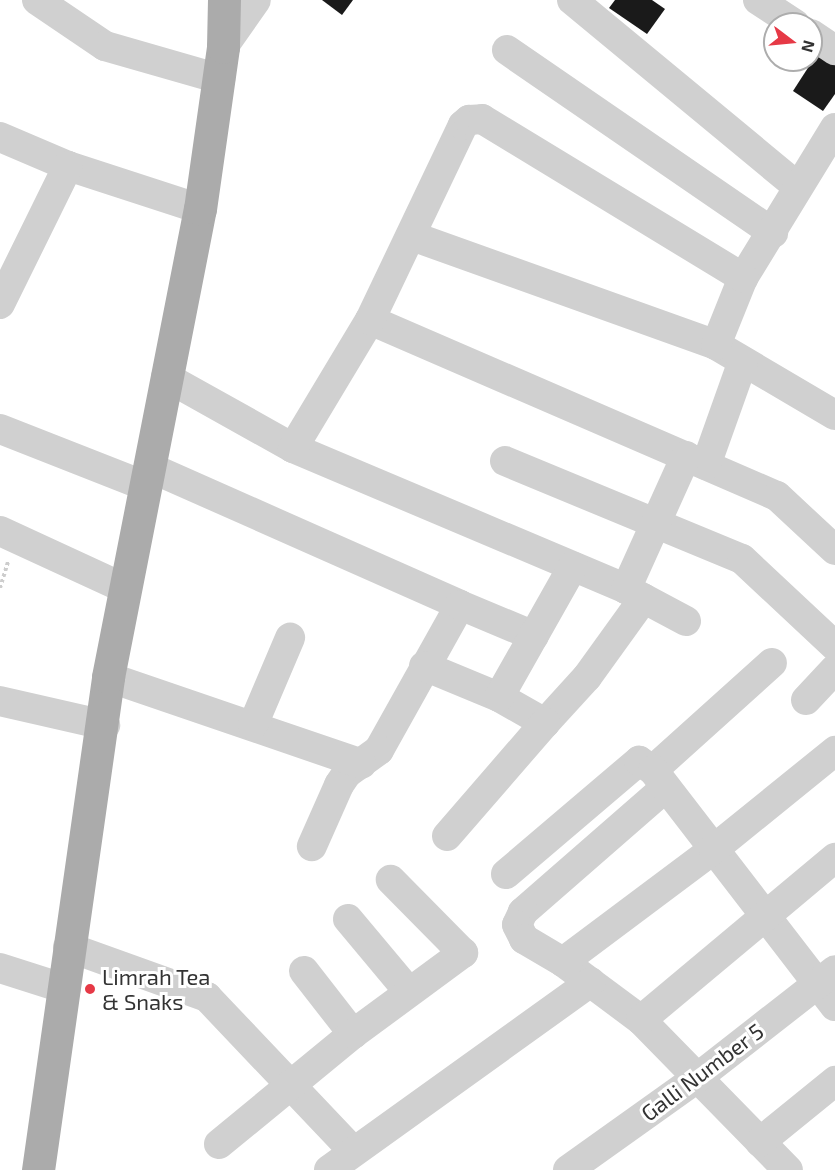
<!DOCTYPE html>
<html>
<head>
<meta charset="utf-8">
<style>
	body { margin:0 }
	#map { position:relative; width:835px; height:1170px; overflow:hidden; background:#fff; font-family:"Exo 2",sans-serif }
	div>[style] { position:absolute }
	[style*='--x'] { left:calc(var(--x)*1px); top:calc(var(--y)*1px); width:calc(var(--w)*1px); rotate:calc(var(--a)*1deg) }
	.building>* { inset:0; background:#1a1a1a }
	.path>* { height:4px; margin-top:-2px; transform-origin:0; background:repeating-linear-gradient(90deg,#cdcdcd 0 3px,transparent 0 6px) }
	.minor>* { height:30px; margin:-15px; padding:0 15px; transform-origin:15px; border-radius:15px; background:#d0d0d0 }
	.major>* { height:33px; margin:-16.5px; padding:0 16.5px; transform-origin:16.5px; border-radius:16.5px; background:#ababab }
	.dots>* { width:16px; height:16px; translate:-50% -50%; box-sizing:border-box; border:3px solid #fff; border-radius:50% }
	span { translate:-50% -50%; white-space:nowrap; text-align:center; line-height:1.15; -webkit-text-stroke:6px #fff; paint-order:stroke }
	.poi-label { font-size:22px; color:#333 }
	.left { translate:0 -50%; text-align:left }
	.street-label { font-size:22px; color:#333 }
	.north { position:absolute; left:763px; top:12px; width:60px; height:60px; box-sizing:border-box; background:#fff; border:2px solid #adadad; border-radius:50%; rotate:106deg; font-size:16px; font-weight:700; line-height:24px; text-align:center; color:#333 }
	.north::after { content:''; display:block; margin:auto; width:21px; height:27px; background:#e63946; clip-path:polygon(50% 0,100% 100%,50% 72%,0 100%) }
</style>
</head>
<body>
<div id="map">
	<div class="building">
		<div style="clip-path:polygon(322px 0,353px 0,342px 15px)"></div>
		<div style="clip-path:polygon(615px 0,652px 0,665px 9px,647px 34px,609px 8px)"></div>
		<div style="clip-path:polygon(822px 46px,835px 55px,835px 94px,823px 111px,793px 91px)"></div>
	</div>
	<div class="path">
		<div style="--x:0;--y:588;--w:28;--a:-73"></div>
	</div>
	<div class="minor">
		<div style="--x:37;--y:0;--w:82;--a:34.1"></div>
		<div style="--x:105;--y:46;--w:120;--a:16"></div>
		<div style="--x:572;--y:0;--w:293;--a:39.6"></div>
		<div style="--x:758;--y:0;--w:44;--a:33"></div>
		<div style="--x:811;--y:34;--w:29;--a:34"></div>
		<div style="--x:223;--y:47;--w:57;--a:-54.9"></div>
		<div style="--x:507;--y:50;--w:323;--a:34.5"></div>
		<div style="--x:0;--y:137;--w:74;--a:23.1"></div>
		<div style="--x:68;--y:166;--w:139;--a:18"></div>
		<div style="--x:412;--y:236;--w:323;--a:19.7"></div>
		<div style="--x:716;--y:345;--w:138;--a:30.5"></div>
		<div style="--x:0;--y:304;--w:154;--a:-63.8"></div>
		<div style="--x:370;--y:320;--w:443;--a:23.4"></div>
		<div style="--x:777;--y:496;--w:79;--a:43"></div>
		<div style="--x:716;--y:345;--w:72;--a:-68.1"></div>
		<div style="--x:743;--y:278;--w:176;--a:-58.5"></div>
		<div style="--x:166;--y:377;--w:145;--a:29.2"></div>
		<div style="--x:293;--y:448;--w:362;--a:22.9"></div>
		<div style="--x:626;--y:589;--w:68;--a:28.1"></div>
		<div style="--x:0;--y:429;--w:154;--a:21.4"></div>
		<div style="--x:293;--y:448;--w:149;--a:-59"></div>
		<div style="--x:370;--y:320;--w:216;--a:-64.5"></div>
		<div style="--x:463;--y:125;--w:8;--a:-40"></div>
		<div style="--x:469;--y:120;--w:13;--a:-4"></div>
		<div style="--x:482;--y:119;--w:306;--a:31.3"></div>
		<div style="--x:505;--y:461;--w:256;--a:22.5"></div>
		<div style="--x:742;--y:559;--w:127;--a:43.1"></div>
		<div style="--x:706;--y:465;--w:110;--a:-70.4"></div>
		<div style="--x:149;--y:467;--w:340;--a:23.9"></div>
		<div style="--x:460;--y:605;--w:166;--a:119.2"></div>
		<div style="--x:379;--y:750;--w:39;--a:144"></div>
		<div style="--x:347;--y:773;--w:14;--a:124"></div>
		<div style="--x:339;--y:785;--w:67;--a:113.9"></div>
		<div style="--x:0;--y:531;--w:136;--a:24.7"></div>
		<div style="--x:626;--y:589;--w:146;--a:-65.7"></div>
		<div style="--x:460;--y:605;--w:80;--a:22.7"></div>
		<div style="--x:424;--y:666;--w:81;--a:22.5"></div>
		<div style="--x:499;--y:697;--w:53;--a:29.5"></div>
		<div style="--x:545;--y:723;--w:62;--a:-47.6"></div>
		<div style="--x:587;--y:677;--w:97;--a:-54.2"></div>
		<div style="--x:108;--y:677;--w:268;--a:18.9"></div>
		<div style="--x:499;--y:697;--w:150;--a:-60.5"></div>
		<div style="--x:806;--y:700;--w:42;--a:-46.9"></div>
		<div style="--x:0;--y:701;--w:108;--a:12.9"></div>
		<div style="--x:253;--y:725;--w:95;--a:-67"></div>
		<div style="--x:653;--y:770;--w:160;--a:-42"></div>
		<div style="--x:665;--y:788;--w:189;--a:138.9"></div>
		<div style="--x:523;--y:912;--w:14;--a:115"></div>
		<div style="--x:517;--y:925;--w:16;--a:63"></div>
		<div style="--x:524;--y:939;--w:45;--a:30.5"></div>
		<div style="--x:563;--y:962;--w:97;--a:36.6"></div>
		<div style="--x:641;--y:1020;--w:210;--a:45.6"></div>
		<div style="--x:447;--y:836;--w:150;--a:-49.1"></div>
		<div style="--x:506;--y:874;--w:175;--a:-40.4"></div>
		<div style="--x:639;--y:761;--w:17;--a:33"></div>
		<div style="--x:653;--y:770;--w:298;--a:52.4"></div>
		<div style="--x:348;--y:919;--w:95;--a:50.1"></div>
		<div style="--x:68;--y:947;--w:148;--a:19.8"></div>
		<div style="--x:207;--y:997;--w:212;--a:46.5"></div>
		<div style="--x:563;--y:962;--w:189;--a:-36.8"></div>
		<div style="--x:714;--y:849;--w:156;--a:-39"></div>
		<div style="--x:0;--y:968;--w:69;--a:17.7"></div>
		<div style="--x:304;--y:971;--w:80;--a:52.1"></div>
		<div style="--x:641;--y:1020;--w:253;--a:-39.9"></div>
		<div style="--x:760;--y:1142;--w:97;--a:-39.1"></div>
		<div style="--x:219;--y:1144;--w:173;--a:-39.4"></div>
		<div style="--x:353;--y:1034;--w:137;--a:-36.4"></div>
		<div style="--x:463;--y:953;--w:103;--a:-134.6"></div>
		<div style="--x:329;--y:1170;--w:322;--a:-35.7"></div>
		<div style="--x:568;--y:1170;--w:158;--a:-35.5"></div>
		<div style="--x:697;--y:1078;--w:175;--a:-38"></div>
	</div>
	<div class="major">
		<div style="--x:38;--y:1170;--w:498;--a:-81.9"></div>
		<div style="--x:108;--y:677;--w:477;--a:-78.9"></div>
		<div style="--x:200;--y:209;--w:164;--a:-81.9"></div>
		<div style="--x:223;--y:47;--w:47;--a:-88.8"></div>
	</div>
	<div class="dots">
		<div style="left:90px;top:989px;background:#e63946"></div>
	</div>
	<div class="poi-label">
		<span class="left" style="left:102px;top:989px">Limrah Tea<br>&amp; Snaks</span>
	</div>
	<div class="street-label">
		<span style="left:702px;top:1072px;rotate:-37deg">Galli Number 5</span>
	</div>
	<div class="north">N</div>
</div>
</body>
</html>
